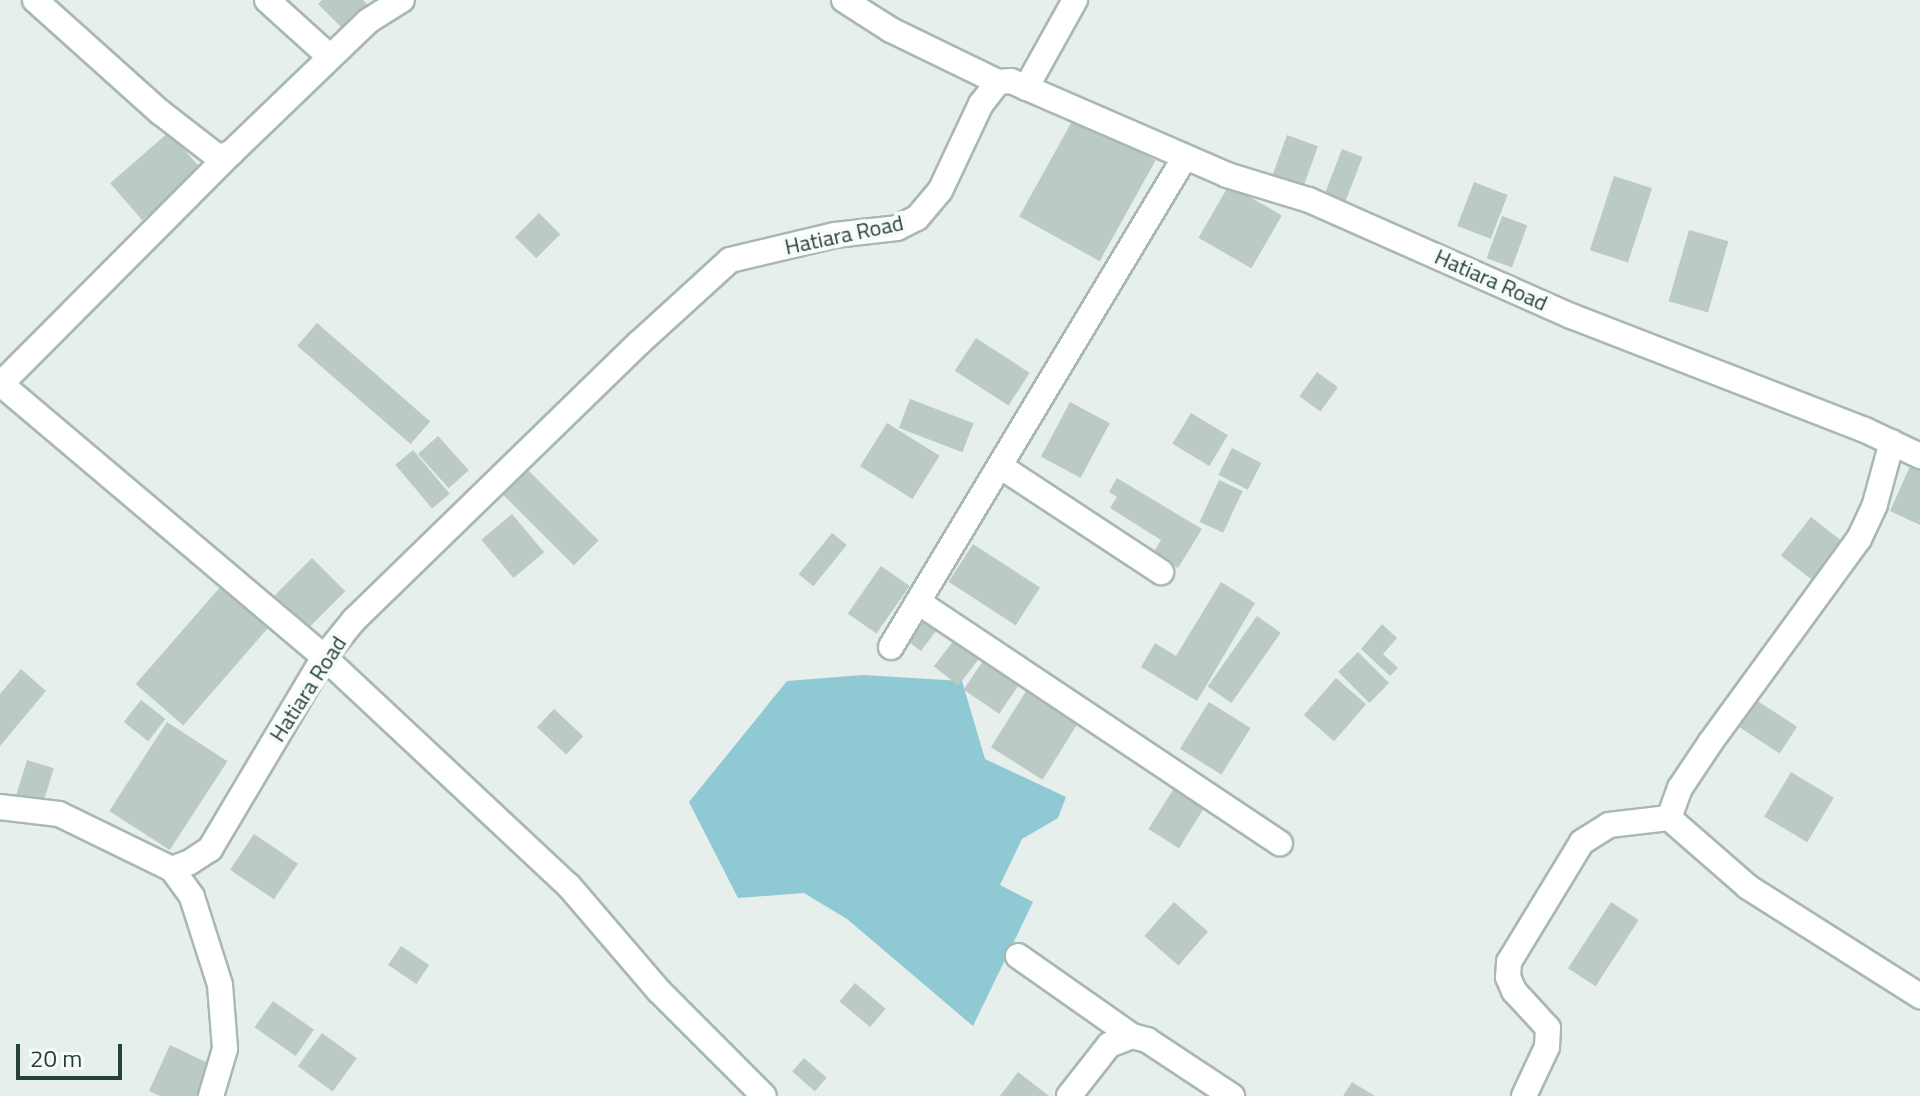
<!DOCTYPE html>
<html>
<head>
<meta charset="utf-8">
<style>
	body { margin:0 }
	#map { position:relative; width:1920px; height:1096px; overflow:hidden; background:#e6efeb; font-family:"Titillium Web",sans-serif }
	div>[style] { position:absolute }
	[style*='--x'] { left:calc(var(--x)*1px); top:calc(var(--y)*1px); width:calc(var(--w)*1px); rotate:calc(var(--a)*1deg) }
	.water>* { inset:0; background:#8ec9d4 }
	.building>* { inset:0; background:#bbcac4; transform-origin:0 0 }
	.roads { filter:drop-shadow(2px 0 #a8b8b2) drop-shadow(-2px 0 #a8b8b2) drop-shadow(0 2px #a8b8b2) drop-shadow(0 -2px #a8b8b2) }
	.minor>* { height:24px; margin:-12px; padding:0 12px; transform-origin:12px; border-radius:12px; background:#fff }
	.tertiary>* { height:24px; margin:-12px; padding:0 12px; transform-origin:12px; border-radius:12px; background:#fff }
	span { translate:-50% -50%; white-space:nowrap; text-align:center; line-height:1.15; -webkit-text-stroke:8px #f7fbf9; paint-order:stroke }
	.street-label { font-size:22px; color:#24423a }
	.scale { position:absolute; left:16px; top:1044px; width:106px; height:36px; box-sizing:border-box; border:4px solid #24423a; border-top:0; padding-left:10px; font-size:24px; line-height:28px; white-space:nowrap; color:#24423a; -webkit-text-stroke:6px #f7fbf9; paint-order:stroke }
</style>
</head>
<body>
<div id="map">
	<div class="water">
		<div style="clip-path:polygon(863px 675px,962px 681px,985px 759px,1066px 797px,1058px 818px,1022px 839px,1000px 885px,1033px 902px,973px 1026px,847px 919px,804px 893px,738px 898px,689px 802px,787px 681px)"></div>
	</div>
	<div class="building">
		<div style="clip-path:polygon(322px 0,363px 0,369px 6px,345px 31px,318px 4px)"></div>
		<div style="left:1075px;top:116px;width:92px;height:115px;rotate:29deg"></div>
		<div style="left:169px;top:132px;width:49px;height:78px;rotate:49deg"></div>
		<div style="left:1287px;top:135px;width:33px;height:47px;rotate:20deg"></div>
		<div style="left:1342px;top:149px;width:22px;height:50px;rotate:21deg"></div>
		<div style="left:1614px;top:176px;width:40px;height:78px;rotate:18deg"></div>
		<div style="left:1474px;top:182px;width:36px;height:47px;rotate:21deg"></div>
		<div style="left:1229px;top:185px;width:61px;height:61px;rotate:30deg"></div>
		<div style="left:539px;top:213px;width:30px;height:34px;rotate:45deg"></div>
		<div style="left:1502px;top:216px;width:27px;height:45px;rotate:20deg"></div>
		<div style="left:1689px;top:230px;width:41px;height:74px;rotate:16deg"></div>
		<div style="left:317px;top:323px;width:150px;height:30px;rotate:41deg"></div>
		<div style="left:976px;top:338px;width:64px;height:39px;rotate:33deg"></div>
		<div style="left:1317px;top:372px;width:26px;height:30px;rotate:36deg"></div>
		<div style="left:910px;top:399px;width:68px;height:31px;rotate:21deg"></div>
		<div style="left:1070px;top:402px;width:45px;height:62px;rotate:28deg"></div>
		<div style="left:1191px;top:413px;width:43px;height:36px;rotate:31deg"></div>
		<div style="left:887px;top:423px;width:62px;height:51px;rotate:32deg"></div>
		<div style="left:438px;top:436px;width:46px;height:27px;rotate:48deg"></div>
		<div style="left:1232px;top:448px;width:33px;height:30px;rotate:27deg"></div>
		<div style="left:413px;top:450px;width:57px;height:23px;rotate:50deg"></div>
		<div style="clip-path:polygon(1911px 464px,1920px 469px,1920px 525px,1890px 511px)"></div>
		<div style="left:525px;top:467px;width:104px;height:35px;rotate:45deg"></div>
		<div style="clip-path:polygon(1117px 478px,1202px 529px,1178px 568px,1153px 553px,1161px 540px,1110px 508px,1117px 497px,1109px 492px)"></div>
		<div style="left:1219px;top:480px;width:26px;height:46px;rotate:25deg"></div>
		<div style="left:512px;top:514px;width:50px;height:40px;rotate:50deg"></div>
		<div style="left:1811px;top:517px;width:39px;height:49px;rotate:38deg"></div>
		<div style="left:832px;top:533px;width:19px;height:53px;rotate:39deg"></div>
		<div style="left:973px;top:544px;width:80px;height:45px;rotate:33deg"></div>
		<div style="left:312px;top:558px;width:47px;height:53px;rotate:45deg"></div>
		<div style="left:881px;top:566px;width:35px;height:58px;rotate:35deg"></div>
		<div style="clip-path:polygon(1221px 582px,1255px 603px,1197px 701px,1141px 667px,1155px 643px,1176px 656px)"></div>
		<div style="left:221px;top:586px;width:63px;height:130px;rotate:41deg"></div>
		<div style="left:924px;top:612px;width:21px;height:33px;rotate:37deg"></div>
		<div style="left:1257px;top:616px;width:29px;height:86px;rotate:35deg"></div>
		<div style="clip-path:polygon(1382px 624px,1397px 638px,1383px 654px,1398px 668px,1390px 676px,1361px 649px)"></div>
		<div style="left:959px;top:634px;width:31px;height:41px;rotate:38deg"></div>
		<div style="left:1358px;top:652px;width:44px;height:28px;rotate:45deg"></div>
		<div style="left:987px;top:655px;width:43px;height:42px;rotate:34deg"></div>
		<div style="clip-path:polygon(21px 669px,46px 691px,0 746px,0 694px)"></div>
		<div style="left:1336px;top:678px;width:40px;height:49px;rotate:41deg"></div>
		<div style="left:1028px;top:688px;width:61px;height:70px;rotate:32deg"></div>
		<div style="left:141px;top:700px;width:31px;height:28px;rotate:38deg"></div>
		<div style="left:1756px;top:700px;width:49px;height:32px;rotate:33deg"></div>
		<div style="left:1209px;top:702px;width:49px;height:55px;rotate:32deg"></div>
		<div style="left:554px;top:709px;width:40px;height:25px;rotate:43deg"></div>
		<div style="left:167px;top:722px;width:72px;height:106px;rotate:33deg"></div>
		<div style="left:27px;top:760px;width:28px;height:39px;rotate:17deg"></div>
		<div style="left:1791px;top:772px;width:50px;height:52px;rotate:31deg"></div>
		<div style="left:1176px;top:785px;width:36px;height:52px;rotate:32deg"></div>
		<div style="left:254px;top:834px;width:53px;height:43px;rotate:34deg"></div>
		<div style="left:1174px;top:902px;width:45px;height:45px;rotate:41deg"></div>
		<div style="left:1611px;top:902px;width:33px;height:79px;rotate:33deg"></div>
		<div style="left:401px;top:946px;width:34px;height:23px;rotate:34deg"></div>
		<div style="left:855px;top:983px;width:40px;height:24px;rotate:40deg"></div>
		<div style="left:273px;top:1001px;width:50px;height:32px;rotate:35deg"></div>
		<div style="left:322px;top:1033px;width:43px;height:41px;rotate:36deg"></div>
		<div style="clip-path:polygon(170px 1045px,212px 1065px,197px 1096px,160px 1096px,149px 1091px)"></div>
		<div style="left:804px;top:1058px;width:30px;height:18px;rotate:41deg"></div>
		<div style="clip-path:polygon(1018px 1072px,1049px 1096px,1000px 1096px)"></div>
		<div style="clip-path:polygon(1352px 1082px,1375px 1096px,1343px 1096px)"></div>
	</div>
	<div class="roads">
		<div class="minor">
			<div style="--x:35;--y:0;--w:168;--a:41.9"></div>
			<div style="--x:160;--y:112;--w:73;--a:37.8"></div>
			<div style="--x:218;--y:157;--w:14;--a:-17"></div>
			<div style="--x:231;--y:153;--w:190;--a:-43.9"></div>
			<div style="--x:368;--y:21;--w:40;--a:-32"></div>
			<div style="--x:267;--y:0;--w:85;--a:42.1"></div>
			<div style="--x:844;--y:0;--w:56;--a:32.6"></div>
			<div style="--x:891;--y:30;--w:119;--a:25.9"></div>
			<div style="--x:1026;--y:88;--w:101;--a:-60.9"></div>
			<div style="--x:231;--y:153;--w:326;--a:134.9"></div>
			<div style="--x:1;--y:384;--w:423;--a:40.2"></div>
			<div style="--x:324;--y:657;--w:335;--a:43.1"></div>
			<div style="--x:569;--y:886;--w:138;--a:49.4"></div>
			<div style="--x:659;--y:991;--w:148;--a:45"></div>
			<div style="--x:1000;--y:466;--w:193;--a:33.4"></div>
			<div style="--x:918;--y:602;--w:435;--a:33.7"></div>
			<div style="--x:891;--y:647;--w:571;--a:-59.04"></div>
			<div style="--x:1669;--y:818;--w:32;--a:-70"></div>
			<div style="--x:1680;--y:788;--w:54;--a:-56.3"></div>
			<div style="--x:1710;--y:743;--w:253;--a:-53.9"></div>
			<div style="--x:1859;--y:539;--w:38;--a:-65"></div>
			<div style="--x:1875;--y:504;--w:64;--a:-74.7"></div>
			<div style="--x:172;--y:869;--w:34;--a:54"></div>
			<div style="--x:192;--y:897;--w:92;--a:72.3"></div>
			<div style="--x:220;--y:985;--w:64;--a:85.5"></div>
			<div style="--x:225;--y:1049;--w:49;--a:106.6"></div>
			<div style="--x:1018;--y:956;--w:139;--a:35.1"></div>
			<div style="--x:1069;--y:1096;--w:65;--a:-51.9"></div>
			<div style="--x:1109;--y:1045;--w:25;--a:-21"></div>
			<div style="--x:1132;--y:1036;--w:16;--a:15"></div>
			<div style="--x:1147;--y:1040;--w:102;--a:33.4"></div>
			<div style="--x:1524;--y:1096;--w:54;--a:-64.9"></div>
			<div style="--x:1547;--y:1047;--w:19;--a:-87"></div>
			<div style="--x:1548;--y:1028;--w:50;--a:-132.6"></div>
			<div style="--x:1514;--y:991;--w:15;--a:-113"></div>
			<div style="--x:1508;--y:977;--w:15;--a:-86"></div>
			<div style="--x:1509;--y:962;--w:140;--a:-58.7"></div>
			<div style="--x:1582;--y:842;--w:32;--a:-32"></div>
			<div style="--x:1609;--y:825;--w:60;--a:-6.7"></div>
			<div style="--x:1669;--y:818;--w:105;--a:41.1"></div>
			<div style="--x:1748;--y:887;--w:204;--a:32.4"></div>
		</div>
		<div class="tertiary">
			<div style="--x:0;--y:807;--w:59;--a:6.8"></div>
			<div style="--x:59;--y:814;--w:126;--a:26"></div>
			<div style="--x:172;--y:869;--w:19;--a:-21"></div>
			<div style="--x:190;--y:862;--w:24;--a:-33"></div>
			<div style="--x:210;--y:849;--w:223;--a:-59.3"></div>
			<div style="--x:324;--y:657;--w:48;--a:-51"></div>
			<div style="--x:354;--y:620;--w:397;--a:-44.2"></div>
			<div style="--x:639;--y:343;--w:123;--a:-42.4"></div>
			<div style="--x:730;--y:260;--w:108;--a:-13.4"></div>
			<div style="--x:835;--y:235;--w:62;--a:-6.4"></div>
			<div style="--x:897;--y:228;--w:22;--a:-27"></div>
			<div style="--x:917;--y:218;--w:35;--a:-50"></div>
			<div style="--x:940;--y:191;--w:96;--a:-64.8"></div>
			<div style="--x:981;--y:104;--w:28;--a:-52"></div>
			<div style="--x:998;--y:82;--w:13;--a:-4"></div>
			<div style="--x:1011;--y:81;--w:236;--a:23.5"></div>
			<div style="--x:1227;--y:175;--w:86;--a:17"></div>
			<div style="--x:1309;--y:200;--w:287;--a:23.9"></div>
			<div style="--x:1571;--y:316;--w:315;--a:21.2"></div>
			<div style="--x:1865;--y:430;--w:61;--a:25.3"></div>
		</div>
	</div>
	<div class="street-label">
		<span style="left:844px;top:235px;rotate:-12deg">Hatiara Road</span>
		<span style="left:1491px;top:280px;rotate:24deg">Hatiara Road</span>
		<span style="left:308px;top:689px;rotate:-57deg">Hatiara Road</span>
	</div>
	<div class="scale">20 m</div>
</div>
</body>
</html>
